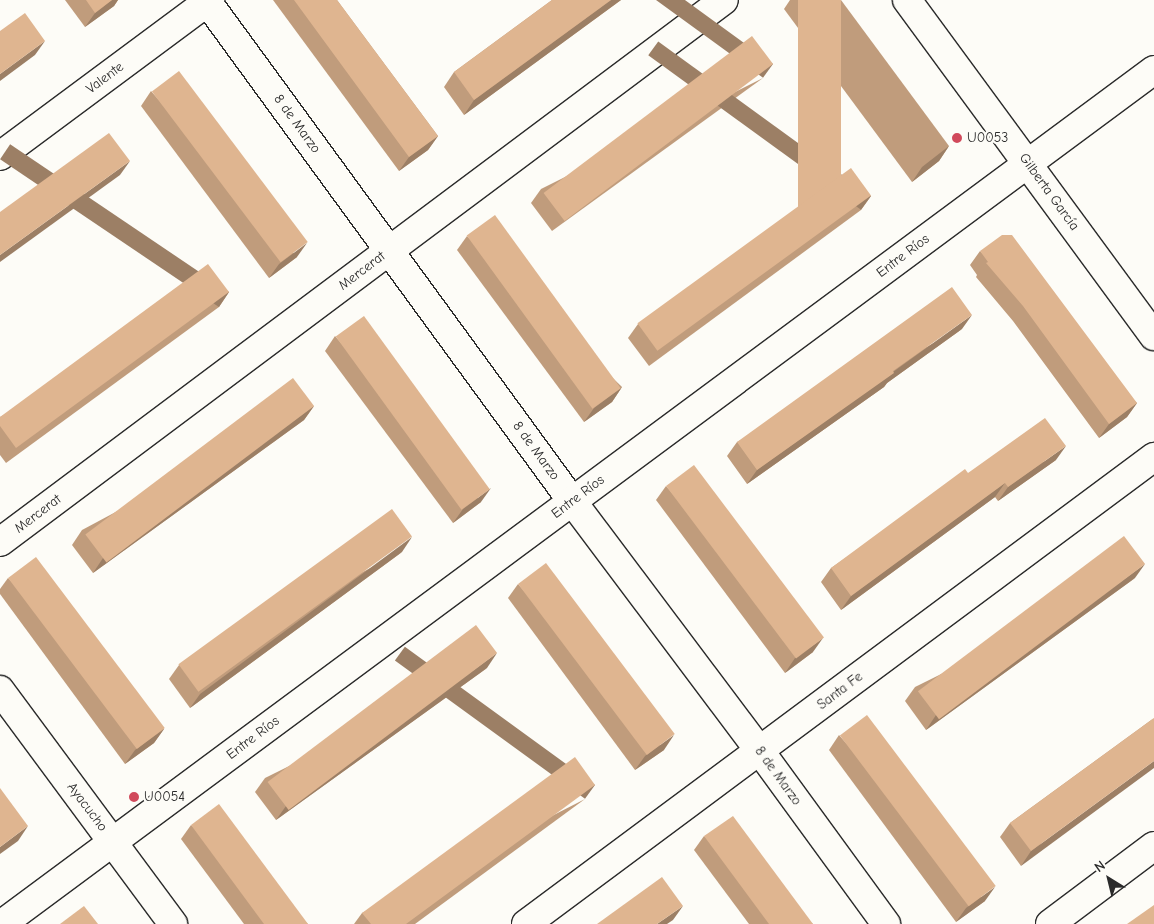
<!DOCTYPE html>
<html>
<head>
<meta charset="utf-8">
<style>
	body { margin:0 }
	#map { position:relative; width:1154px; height:924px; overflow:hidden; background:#fdfcf7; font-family:"Comic Neue",sans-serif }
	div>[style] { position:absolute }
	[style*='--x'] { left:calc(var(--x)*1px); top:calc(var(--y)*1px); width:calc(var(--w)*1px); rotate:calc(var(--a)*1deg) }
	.roads { filter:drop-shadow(1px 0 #2b2b2b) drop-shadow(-1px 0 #2b2b2b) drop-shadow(0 1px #2b2b2b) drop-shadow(0 -1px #2b2b2b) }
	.street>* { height:28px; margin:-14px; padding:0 14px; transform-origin:14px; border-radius:14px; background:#fdfcf7 }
	.secondary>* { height:28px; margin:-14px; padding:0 14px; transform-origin:14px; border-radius:14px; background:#fdfcf7 }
	.wall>* { inset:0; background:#c09c7c }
	.shaded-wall>* { inset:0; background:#9c7f65; transform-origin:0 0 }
	.building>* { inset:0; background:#dfb590; transform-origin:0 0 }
	.dots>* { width:14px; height:14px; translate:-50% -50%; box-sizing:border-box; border:2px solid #fdfcf7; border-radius:50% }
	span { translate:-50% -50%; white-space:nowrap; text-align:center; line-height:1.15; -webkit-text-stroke:4.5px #fdfcf7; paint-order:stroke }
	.street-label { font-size:14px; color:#2b2b2b }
	.poi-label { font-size:14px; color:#2b2b2b }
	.left { translate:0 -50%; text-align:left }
	.north { position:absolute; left:1084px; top:854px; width:50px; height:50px; -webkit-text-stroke:4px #fdfcf7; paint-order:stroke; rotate:324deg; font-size:14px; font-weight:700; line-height:20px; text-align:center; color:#2b2b2b }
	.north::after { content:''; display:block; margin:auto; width:18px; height:22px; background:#2b2b2b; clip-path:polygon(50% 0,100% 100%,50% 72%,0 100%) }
</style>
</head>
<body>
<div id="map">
	<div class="roads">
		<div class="street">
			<div style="--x:206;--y:0;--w:620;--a:53.85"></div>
			<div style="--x:572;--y:501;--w:313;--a:53.1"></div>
			<div style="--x:760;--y:751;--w:214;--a:53.9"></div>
			<div style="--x:907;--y:0;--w:417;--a:53.7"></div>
			<div style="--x:0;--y:156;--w:262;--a:-36.6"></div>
			<div style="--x:0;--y:542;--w:904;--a:-36.82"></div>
			<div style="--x:0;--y:690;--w:291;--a:53.5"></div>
			<div style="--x:526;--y:924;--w:783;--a:-36.64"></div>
			<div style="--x:1050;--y:924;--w:130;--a:-36.9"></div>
		</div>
		<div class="secondary">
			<div style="--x:2;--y:924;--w:1434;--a:-36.55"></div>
		</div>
	</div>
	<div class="wall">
		<div style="clip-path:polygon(65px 0,118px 0,114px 6px,85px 27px)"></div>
		<div style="clip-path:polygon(273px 0,337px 0,438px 136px,428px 150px,399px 171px)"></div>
		<div style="clip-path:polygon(552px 0,621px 0,464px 115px,444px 87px,454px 72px)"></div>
		<div style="clip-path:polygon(790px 0,841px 0,949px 146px,939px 161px,912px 182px,784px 9px)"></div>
		<div style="clip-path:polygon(763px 78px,552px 231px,531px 203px,541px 189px)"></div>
		<div style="clip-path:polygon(151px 91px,297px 257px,269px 278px,141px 106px)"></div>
		<div style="clip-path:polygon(871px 196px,861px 210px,649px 366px,628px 338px,638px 324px)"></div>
		<div style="clip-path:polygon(467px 236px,622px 387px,612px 402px,584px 422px,457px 250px)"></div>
		<div style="clip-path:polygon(980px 251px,1137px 403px,1127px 417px,1099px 438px,1013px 321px,976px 277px,977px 275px,970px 265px)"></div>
		<div style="clip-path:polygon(229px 292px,219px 307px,6px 463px,0 455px,0 417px)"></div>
		<div style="clip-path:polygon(962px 329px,887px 383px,884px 387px,747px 484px,727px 456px,737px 442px)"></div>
		<div style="clip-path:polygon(335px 336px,481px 502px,453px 523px,325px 351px)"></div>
		<div style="clip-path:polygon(314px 406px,304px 420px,93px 573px,72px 545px,82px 530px)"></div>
		<div style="clip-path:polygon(1056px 460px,998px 501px,995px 497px,841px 610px,821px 582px,831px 568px,968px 473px)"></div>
		<div style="clip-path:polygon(666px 486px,813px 652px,785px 673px,656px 500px)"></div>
		<div style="clip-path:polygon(402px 552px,190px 708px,169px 679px,179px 665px)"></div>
		<div style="clip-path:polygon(8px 578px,164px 729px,154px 743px,125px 764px,0 594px,0 589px)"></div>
		<div style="clip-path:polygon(1135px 578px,926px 730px,905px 701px,915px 687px)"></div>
		<div style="clip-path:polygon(518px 584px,664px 750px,635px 770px,508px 598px)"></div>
		<div style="clip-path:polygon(487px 668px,276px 820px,255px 792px,265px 778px)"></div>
		<div style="clip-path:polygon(1154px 718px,1021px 866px,1000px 837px,1010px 823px)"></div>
		<div style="clip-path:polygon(839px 735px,985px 901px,956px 922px,829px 750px)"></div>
		<div style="clip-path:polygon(585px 799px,415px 924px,354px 924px,362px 913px)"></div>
		<div style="clip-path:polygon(191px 825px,308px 924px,244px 924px,181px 839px)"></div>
		<div style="clip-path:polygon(704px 836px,813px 924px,749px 924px,694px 850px)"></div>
	</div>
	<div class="shaded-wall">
		<div style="clip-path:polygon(112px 0,118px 0,114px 6px,85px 27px,95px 13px)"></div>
		<div style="clip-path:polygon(611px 0,621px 0,464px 115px,474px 100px)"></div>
		<div style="clip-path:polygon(45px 41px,35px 55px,0 81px,0 74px)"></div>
		<div style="left:773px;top:64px;width:17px;height:261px;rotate:126deg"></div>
		<div style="clip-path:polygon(438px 136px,428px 150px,399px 171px,409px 157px)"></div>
		<div style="clip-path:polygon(949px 146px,939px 161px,912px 182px,922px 167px)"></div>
		<div style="clip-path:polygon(130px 161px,120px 175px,0 262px,0 255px)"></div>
		<div style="left:871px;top:196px;width:17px;height:263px;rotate:126deg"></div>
		<div style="clip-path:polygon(307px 243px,297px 257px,269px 278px,279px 264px)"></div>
		<div style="left:229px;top:292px;width:18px;height:264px;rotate:124deg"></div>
		<div style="clip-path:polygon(972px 315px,962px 329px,887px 383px,884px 387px,747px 484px,757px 470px)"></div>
		<div style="clip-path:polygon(622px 387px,612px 402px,584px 422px,594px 408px)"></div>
		<div style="clip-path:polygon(1137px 403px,1127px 417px,1099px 438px,1109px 424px)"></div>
		<div style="clip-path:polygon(314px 406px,304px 420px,93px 573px,103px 558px)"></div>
		<div style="clip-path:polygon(1066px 446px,1056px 460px,998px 501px,1008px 487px)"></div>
		<div style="clip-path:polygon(1005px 483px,995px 497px,841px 610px,851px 596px)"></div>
		<div style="clip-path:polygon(491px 488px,481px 502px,453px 523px,463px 509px)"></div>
		<div style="clip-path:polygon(412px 537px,402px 552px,190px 708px,200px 694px)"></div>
		<div style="clip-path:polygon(1145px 564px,1135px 578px,926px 730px,936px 715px)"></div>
		<div style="clip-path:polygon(823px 638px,813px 652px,785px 673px,795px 658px)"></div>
		<div style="clip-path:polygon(497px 653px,487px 668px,276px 820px,286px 806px)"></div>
		<div style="clip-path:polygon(164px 729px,154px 743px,125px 764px,135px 750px)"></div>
		<div style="clip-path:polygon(674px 735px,664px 750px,635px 770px,645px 756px)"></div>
		<div style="clip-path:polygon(1154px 761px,1154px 768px,1021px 866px,1031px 851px)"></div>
		<div style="left:595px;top:785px;width:17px;height:235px;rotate:126deg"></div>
		<div style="clip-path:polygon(28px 826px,18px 841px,0 854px,0 847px)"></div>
		<div style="clip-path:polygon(995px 887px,985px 901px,956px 922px,966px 908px)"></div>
		<div style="clip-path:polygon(683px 906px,673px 920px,667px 924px,657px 924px)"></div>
	</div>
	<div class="building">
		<div style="clip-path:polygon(86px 0,112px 0,95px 13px)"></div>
		<div style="clip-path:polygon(294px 0,337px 0,438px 136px,409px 157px)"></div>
		<div style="clip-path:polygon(552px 0,611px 0,474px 100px,454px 72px)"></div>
		<div style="left:798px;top:0;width:43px;height:208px"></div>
		<div style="clip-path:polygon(25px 13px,45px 41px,0 74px,0 31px)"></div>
		<div style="left:752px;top:36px;width:35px;height:261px;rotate:53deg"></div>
		<div style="left:179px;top:71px;width:214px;height:34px;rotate:53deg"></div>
		<div style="clip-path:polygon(109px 133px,130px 161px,0 255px,0 212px)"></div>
		<div style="left:851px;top:168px;width:34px;height:264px;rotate:54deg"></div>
		<div style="left:495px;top:215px;width:214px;height:35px;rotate:54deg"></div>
		<div style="clip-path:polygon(1002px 235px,1012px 235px,1137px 403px,1109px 424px,1023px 306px,986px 263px,988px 262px,980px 251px)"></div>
		<div style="clip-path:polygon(208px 264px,229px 292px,16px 448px,0 426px,0 417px)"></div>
		<div style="clip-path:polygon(952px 287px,972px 315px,893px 371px,894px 373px,757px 470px,737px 442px)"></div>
		<div style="left:364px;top:316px;width:214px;height:35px;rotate:54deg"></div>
		<div style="left:293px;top:378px;width:35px;height:260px;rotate:53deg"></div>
		<div style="clip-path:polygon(1045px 418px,1066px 446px,1008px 487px,1005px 483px,851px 596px,831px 568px,965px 469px,968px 473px)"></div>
		<div style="left:694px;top:465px;width:216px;height:35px;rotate:53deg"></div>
		<div style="left:392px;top:509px;width:34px;height:264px;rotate:54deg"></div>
		<div style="left:1124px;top:536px;width:35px;height:258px;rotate:53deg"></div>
		<div style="left:36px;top:557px;width:214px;height:35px;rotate:53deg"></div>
		<div style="left:546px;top:563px;width:214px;height:35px;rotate:53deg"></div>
		<div style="left:476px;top:625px;width:35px;height:261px;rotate:53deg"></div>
		<div style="left:867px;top:715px;width:214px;height:34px;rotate:53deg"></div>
		<div style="clip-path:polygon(1154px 718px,1154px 761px,1031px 851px,1010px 823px)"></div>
		<div style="clip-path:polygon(575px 757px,595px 785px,406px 924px,371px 924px,362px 913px)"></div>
		<div style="clip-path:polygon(0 788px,28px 826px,0 847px)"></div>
		<div style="clip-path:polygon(219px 804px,308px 924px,264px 924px,191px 825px)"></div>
		<div style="clip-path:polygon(733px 816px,813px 924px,769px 924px,704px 836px)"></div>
		<div style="clip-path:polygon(662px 877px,683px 906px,657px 924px,597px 924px)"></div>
		<div style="clip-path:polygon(1154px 905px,1154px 924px,1127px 924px)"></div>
		<div style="clip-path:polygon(84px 906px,98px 924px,60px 924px)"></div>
	</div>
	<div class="dots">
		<div style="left:957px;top:138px;background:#d1495b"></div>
		<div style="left:134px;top:797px;background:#d1495b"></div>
	</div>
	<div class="street-label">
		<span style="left:105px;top:78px;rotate:-37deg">Valente</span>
		<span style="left:297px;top:124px;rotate:54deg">8 de Marzo</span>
		<span style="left:1049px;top:192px;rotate:54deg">Gilberta García</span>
		<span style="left:903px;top:256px;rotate:-37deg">Entre Ríos</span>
		<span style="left:362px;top:271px;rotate:-37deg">Mercerat</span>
		<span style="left:536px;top:451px;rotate:54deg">8 de Marzo</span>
		<span style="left:578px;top:497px;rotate:-37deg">Entre Ríos</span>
		<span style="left:38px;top:514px;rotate:-37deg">Mercerat</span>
		<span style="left:840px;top:691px;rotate:-37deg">Santa Fe</span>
		<span style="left:253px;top:738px;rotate:-37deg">Entre Ríos</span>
		<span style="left:778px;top:776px;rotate:54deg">8 de Marzo</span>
		<span style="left:87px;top:807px;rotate:53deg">Ayacucho</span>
	</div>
	<div class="poi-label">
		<span class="left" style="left:967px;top:138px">U0053</span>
		<span class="left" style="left:144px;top:797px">U0054</span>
	</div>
	<div class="north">N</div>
</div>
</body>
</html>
